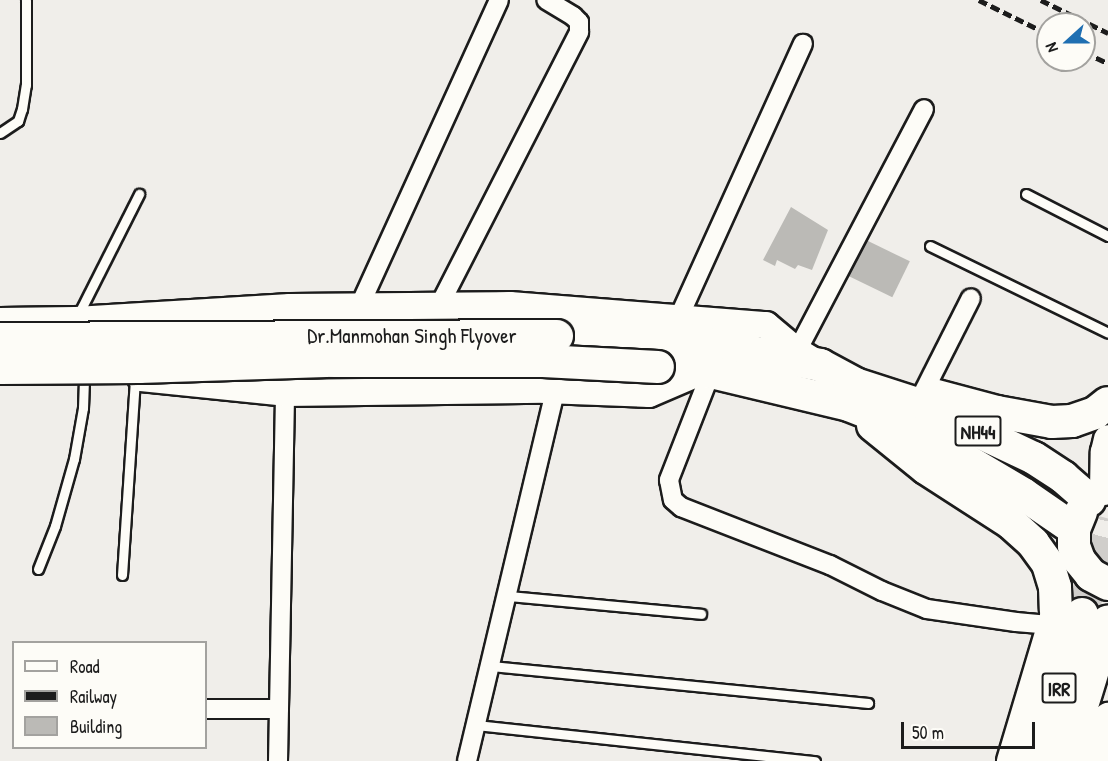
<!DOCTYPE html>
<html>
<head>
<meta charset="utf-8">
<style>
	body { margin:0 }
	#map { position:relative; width:1108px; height:761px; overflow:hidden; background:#f0eeea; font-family:"Patrick Hand",sans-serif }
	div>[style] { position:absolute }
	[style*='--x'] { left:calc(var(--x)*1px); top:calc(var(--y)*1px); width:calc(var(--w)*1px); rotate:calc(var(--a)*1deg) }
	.building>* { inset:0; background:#bbbab6; transform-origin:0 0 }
	.highway-tunnel>* { height:32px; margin-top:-16px; transform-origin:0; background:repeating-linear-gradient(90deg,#d0cecb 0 32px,transparent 0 48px) }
	.roads { filter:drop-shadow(2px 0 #1c1c1c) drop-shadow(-2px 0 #1c1c1c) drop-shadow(0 2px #1c1c1c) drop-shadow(0 -2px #1c1c1c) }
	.lane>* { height:9px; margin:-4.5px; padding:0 4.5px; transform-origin:4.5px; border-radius:4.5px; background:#fdfcf7 }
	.street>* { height:18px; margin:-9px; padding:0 9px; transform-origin:9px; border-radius:9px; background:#fdfcf7 }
	.secondary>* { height:26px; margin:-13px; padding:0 13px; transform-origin:13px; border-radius:13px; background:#fdfcf7 }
	.primary>* { height:28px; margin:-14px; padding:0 14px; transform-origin:14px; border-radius:14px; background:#fdfcf7 }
	.highway>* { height:32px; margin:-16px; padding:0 16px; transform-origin:16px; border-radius:16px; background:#fdfcf7 }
	.rail>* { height:4.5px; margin-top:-2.25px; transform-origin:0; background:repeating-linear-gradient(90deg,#1c1c1c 0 9px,transparent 0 13.5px) }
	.bridges { filter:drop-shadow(2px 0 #1c1c1c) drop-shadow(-2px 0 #1c1c1c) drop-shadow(0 2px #1c1c1c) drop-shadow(0 -2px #1c1c1c) }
	.highway-bridge>* { height:32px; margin:-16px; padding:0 16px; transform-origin:16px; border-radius:16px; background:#fdfcf7 }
	span { translate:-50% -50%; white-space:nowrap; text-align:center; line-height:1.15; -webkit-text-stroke:5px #fdfcf7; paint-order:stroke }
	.shield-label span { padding:2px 4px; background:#fdfcf7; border:2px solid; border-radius:4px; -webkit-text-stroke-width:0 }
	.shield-label { font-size:20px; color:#1c1c1c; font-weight:700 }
	.street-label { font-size:21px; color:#1c1c1c }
	.legend { position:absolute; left:12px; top:641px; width:195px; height:108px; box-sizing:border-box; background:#fdfcf7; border:2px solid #a3a29f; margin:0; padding:8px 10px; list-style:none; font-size:18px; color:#1c1c1c }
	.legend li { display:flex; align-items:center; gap:12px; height:30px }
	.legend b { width:30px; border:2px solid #a3a29f }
	.north { position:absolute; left:1036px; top:12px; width:60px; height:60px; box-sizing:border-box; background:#fdfcf7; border:2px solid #a3a29f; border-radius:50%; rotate:249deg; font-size:16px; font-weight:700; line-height:24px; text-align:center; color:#1c1c1c }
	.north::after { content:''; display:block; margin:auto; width:21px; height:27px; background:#1f6fb2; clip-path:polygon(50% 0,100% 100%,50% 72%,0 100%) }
	.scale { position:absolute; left:901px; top:722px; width:134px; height:27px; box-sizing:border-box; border:3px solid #1c1c1c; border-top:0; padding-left:8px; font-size:18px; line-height:21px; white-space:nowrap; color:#1c1c1c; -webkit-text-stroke:4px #fdfcf7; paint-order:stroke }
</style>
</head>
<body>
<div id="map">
	<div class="building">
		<div style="clip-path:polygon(791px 207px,828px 230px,812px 270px,798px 265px,795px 269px,777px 260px,775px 266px,763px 260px)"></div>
		<div style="left:864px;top:239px;width:51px;height:40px;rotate:26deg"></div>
	</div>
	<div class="highway-tunnel">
		<div style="--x:1082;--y:614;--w:99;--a:-74.8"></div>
	</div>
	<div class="roads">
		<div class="lane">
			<div style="--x:0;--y:133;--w:22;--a:-34"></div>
			<div style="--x:18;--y:121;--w:13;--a:-72"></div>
			<div style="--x:22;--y:109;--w:24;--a:-81"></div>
			<div style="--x:26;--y:85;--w:85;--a:-90"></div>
			<div style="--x:1026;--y:194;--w:92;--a:27.1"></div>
			<div style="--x:930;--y:246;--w:198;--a:26"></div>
			<div style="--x:77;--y:317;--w:138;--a:-63.2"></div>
			<div style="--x:38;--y:569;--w:46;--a:-68.4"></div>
			<div style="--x:55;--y:526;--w:70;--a:-74.2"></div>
			<div style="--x:74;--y:459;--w:52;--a:-80"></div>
			<div style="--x:83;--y:408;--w:29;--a:-88"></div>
			<div style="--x:122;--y:575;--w:198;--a:-86.2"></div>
			<div style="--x:508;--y:596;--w:194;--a:5.3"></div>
			<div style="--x:491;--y:666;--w:379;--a:5.6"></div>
			<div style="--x:476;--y:725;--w:341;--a:6.1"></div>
		</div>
		<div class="street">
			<div style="--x:360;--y:305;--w:335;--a:-65.5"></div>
			<div style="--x:439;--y:306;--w:308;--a:-62.9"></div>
			<div style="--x:579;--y:32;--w:10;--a:-90"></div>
			<div style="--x:579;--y:22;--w:8;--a:-135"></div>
			<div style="--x:573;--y:16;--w:31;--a:-149"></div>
			<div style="--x:679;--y:317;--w:300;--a:-65.6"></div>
			<div style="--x:797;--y:351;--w:273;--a:-62.3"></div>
			<div style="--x:711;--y:372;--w:116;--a:111.3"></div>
			<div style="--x:669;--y:480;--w:20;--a:79"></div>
			<div style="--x:673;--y:500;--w:11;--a:41"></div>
			<div style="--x:681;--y:507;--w:160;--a:21.3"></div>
			<div style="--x:830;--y:565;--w:58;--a:26.6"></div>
			<div style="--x:882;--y:591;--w:48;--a:21.8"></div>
			<div style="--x:927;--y:609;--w:90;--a:8.3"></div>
			<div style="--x:1016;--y:622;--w:36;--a:5"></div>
			<div style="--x:923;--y:393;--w:106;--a:-63.2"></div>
			<div style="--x:206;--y:709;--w:73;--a:0"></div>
			<div style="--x:278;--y:761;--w:368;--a:-88.9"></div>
			<div style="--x:285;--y:393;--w:86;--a:-86.7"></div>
			<div style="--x:467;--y:761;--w:380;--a:-76.6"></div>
		</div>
		<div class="secondary">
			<div style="--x:0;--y:321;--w:76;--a:-0.8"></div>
			<div style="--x:76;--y:320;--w:214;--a:-3.5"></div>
			<div style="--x:290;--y:307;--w:220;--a:-0.5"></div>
			<div style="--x:510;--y:305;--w:257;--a:4.5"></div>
			<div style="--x:766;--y:325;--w:40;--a:40"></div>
			<div style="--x:797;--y:351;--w:23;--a:31"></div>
			<div style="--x:141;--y:378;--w:145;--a:5.9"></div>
			<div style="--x:285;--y:393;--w:260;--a:-0.7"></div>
			<div style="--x:545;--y:390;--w:104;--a:2.2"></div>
			<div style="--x:649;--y:394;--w:59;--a:-23.1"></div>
		</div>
		<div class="primary">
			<div style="--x:1104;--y:491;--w:39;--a:-89"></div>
			<div style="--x:1105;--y:452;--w:13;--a:-77"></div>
			<div style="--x:1011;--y:761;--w:158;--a:-73.4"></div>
			<div style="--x:1092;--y:761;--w:47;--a:-70"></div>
		</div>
		<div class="highway">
			<div style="--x:557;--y:336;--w:115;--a:0.5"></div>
			<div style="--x:672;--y:337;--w:151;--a:10.7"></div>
			<div style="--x:820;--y:365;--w:40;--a:28"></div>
			<div style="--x:855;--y:384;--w:75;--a:17.9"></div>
			<div style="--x:926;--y:407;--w:119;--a:25.3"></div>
			<div style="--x:1034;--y:458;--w:35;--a:33"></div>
			<div style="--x:1063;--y:477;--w:35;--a:41"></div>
			<div style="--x:658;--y:367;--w:53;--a:5.4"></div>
			<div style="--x:711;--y:372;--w:142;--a:13.4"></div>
			<div style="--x:849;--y:405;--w:76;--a:21.5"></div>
			<div style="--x:920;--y:433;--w:120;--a:30.6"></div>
			<div style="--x:1023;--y:494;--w:62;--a:34.5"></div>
			<div style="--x:933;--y:395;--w:66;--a:14.9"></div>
			<div style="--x:997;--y:412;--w:56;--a:10.3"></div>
			<div style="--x:1052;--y:422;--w:20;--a:-3"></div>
			<div style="--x:1072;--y:421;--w:24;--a:-19"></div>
			<div style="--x:1095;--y:413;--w:16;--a:-38"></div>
			<div style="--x:873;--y:425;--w:68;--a:39.1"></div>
			<div style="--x:926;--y:468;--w:101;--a:32.9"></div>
			<div style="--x:1011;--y:523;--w:30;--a:42"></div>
			<div style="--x:1033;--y:543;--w:26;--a:54"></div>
			<div style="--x:1048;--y:564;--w:24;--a:73"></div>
			<div style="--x:1055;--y:587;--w:23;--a:88"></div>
			<div style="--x:1081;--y:512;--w:18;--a:112"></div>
			<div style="--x:1074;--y:529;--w:17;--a:90"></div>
			<div style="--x:1074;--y:546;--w:15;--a:70"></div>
			<div style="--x:1079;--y:560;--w:19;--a:51"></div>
			<div style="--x:1091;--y:575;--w:19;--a:28"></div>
			<div style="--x:1036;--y:761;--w:154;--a:-72.6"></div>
			<div style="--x:1065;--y:761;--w:146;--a:-72.9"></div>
			<div style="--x:1100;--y:761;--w:9;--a:-32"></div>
		</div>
	</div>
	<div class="rail">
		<div style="--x:979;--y:0;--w:77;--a:26.2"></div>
		<div style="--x:1041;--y:0;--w:75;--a:26.2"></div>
		<div style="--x:1084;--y:52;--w:26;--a:25"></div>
	</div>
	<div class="bridges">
		<div class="highway-bridge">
			<div style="--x:0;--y:339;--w:557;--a:-0.31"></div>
			<div style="--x:0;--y:368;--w:139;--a:-0.4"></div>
			<div style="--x:139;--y:367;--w:195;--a:-1.8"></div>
			<div style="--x:334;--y:361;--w:209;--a:0"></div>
			<div style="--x:543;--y:361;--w:115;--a:3"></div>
		</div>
	</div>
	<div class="shield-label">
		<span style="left:978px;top:431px">NH44</span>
		<span style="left:1059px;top:688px">IRR</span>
	</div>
	<div class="street-label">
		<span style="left:412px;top:336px">Dr.Manmohan Singh Flyover</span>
	</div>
	<ul class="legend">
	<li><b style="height:8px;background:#fdfcf7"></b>Road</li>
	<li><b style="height:8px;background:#1c1c1c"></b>Railway</li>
	<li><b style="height:16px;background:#bbbab6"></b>Building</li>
	</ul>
	<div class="north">N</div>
	<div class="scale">50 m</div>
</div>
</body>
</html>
